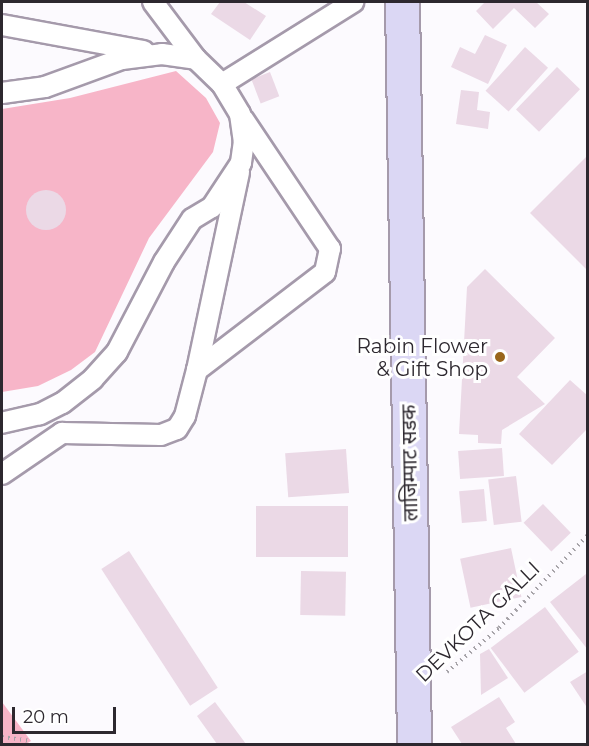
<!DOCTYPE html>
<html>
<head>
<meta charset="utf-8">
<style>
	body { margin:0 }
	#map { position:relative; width:589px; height:746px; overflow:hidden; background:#fcfafe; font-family:Montserrat,"Noto Sans Devanagari",sans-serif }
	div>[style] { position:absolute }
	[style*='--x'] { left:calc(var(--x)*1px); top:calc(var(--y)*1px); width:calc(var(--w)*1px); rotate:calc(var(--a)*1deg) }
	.green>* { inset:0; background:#f7b5c8 }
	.building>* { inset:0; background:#ebd9e6; transform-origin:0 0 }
	.round { border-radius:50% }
	.path>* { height:4px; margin-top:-2px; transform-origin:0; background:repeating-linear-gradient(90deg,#a6a3a8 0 1.5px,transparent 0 6px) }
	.roads { filter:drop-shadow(2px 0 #a59aab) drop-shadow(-2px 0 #a59aab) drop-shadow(0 2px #a59aab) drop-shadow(0 -2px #a59aab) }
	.lane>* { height:20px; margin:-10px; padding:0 10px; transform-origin:10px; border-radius:10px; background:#fff }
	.primary>* { height:33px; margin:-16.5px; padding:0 16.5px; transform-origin:16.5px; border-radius:16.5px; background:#dbd7f4 }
	.dots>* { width:16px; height:16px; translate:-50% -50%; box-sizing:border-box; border:3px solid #fff; border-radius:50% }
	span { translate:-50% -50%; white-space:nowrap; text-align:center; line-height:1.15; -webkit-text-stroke:6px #fff; paint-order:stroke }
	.poi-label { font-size:20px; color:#2d282f }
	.right { translate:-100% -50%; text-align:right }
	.street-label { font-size:20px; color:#2d282f }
	.frame { position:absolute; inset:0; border:3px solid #2d282f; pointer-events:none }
	.scale { position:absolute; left:12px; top:707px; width:104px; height:27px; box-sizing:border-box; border:3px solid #2d282f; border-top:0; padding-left:8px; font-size:18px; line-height:21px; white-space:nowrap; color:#2d282f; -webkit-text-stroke:4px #fff; paint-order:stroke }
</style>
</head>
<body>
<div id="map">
	<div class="green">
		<div style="clip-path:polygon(176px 71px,206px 98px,220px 123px,213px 152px,149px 238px,95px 352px,71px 370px,38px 386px,2px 392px,2px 109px,70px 98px)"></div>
		<div style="clip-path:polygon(2px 702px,31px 741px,26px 744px,2px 744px)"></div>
	</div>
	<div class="building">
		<div style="clip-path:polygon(220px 2px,244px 2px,266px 16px,250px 40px,211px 14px)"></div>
		<div style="clip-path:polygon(485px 2px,536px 2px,549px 14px,535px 28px,514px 8px,493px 29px,476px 11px)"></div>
		<div style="clip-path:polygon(485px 35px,507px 45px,488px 84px,451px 67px,460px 47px,475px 54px)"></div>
		<div style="left:525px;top:47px;width:31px;height:59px;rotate:42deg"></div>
		<div style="left:557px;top:67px;width:32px;height:59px;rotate:44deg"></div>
		<div style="left:270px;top:72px;width:26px;height:20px;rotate:69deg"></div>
		<div style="clip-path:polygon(461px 90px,479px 92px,477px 110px,490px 112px,488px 129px,456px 124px)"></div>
		<div style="clip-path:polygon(588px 155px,588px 271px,530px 213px)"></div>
		<div class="round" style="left:26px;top:190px;width:40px;height:40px"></div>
		<div style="clip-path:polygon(485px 269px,555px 338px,517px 377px,545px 404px,502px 430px,501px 444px,478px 443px,478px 435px,459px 434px,467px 287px)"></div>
		<div style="clip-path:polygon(570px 380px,588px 396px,588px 428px,552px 465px,519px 434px)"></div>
		<div style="left:502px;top:448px;width:28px;height:44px;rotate:86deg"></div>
		<div style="left:346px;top:449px;width:44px;height:61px;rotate:86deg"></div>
		<div style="left:516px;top:476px;width:46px;height:28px;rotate:83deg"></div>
		<div style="left:484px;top:489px;width:32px;height:25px;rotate:85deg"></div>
		<div style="left:543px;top:504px;width:40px;height:27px;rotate:46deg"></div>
		<div style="left:348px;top:506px;width:51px;height:92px;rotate:90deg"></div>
		<div style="left:511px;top:548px;width:50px;height:52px;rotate:78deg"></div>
		<div style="left:129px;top:551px;width:163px;height:33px;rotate:57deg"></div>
		<div style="left:301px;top:571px;width:45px;height:44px;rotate:1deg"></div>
		<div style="clip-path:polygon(586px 574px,588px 576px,588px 650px,550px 602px)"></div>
		<div style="left:545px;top:607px;width:56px;height:68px;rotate:53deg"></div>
		<div style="clip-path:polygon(489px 649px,508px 678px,481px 695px,480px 654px)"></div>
		<div style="clip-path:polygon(588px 671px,588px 709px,570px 682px)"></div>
		<div style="clip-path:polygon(499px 697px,515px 722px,506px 728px,516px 744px,462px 744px,451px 727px)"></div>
		<div style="clip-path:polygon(215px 702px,246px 744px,217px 744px,197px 716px)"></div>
	</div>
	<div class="path">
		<div style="--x:447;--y:672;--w:68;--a:-40.2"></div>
		<div style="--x:499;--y:628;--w:129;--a:-46.3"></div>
		<div style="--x:2;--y:737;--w:29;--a:8"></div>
	</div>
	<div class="roads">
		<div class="lane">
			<div style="--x:153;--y:2;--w:71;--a:53"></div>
			<div style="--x:2;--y:25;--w:144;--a:10.4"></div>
			<div style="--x:222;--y:84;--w:155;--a:-32"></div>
			<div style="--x:2;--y:93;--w:43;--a:-7.9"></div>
			<div style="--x:45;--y:87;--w:82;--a:-20"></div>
			<div style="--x:122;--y:59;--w:40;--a:-7.1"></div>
			<div style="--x:162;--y:54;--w:34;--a:8"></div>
			<div style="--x:196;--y:59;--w:36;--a:44"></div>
			<div style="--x:222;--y:84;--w:35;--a:59"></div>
			<div style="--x:240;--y:114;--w:27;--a:82"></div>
			<div style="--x:244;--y:141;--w:22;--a:98"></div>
			<div style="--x:241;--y:163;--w:53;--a:123.4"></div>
			<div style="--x:212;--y:207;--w:23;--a:149"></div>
			<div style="--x:192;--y:219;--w:51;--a:123.1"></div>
			<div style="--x:164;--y:262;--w:102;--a:117.6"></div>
			<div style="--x:117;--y:352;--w:36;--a:132"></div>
			<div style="--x:93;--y:379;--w:39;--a:142"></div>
			<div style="--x:62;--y:403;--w:25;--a:153"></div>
			<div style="--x:40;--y:414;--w:39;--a:167"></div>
			<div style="--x:197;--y:370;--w:161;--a:-37.4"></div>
			<div style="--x:325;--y:272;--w:24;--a:-78"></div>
			<div style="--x:330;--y:249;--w:156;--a:-123.8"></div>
			<div style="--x:2;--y:474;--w:73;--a:-34.3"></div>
			<div style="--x:62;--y:433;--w:99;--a:1.2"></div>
			<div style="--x:161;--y:435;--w:17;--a:-21"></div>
			<div style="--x:177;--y:429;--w:15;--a:-58"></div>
			<div style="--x:185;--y:416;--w:48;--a:-75.4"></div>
			<div style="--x:197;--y:370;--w:202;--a:-78"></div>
		</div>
		<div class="primary">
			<div style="--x:402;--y:2;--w:742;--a:89.07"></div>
		</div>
	</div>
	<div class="dots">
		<div style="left:500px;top:357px;background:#99651b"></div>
	</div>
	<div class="poi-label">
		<span class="right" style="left:488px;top:358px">Rabin Flower<br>&amp; Gift Shop</span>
	</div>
	<div class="street-label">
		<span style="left:410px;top:463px;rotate:-91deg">लाजिम्पाट सडक</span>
		<span style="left:478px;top:622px;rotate:-44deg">DEVKOTA GALLI</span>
	</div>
	<div class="frame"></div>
	<div class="scale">20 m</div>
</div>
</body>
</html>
